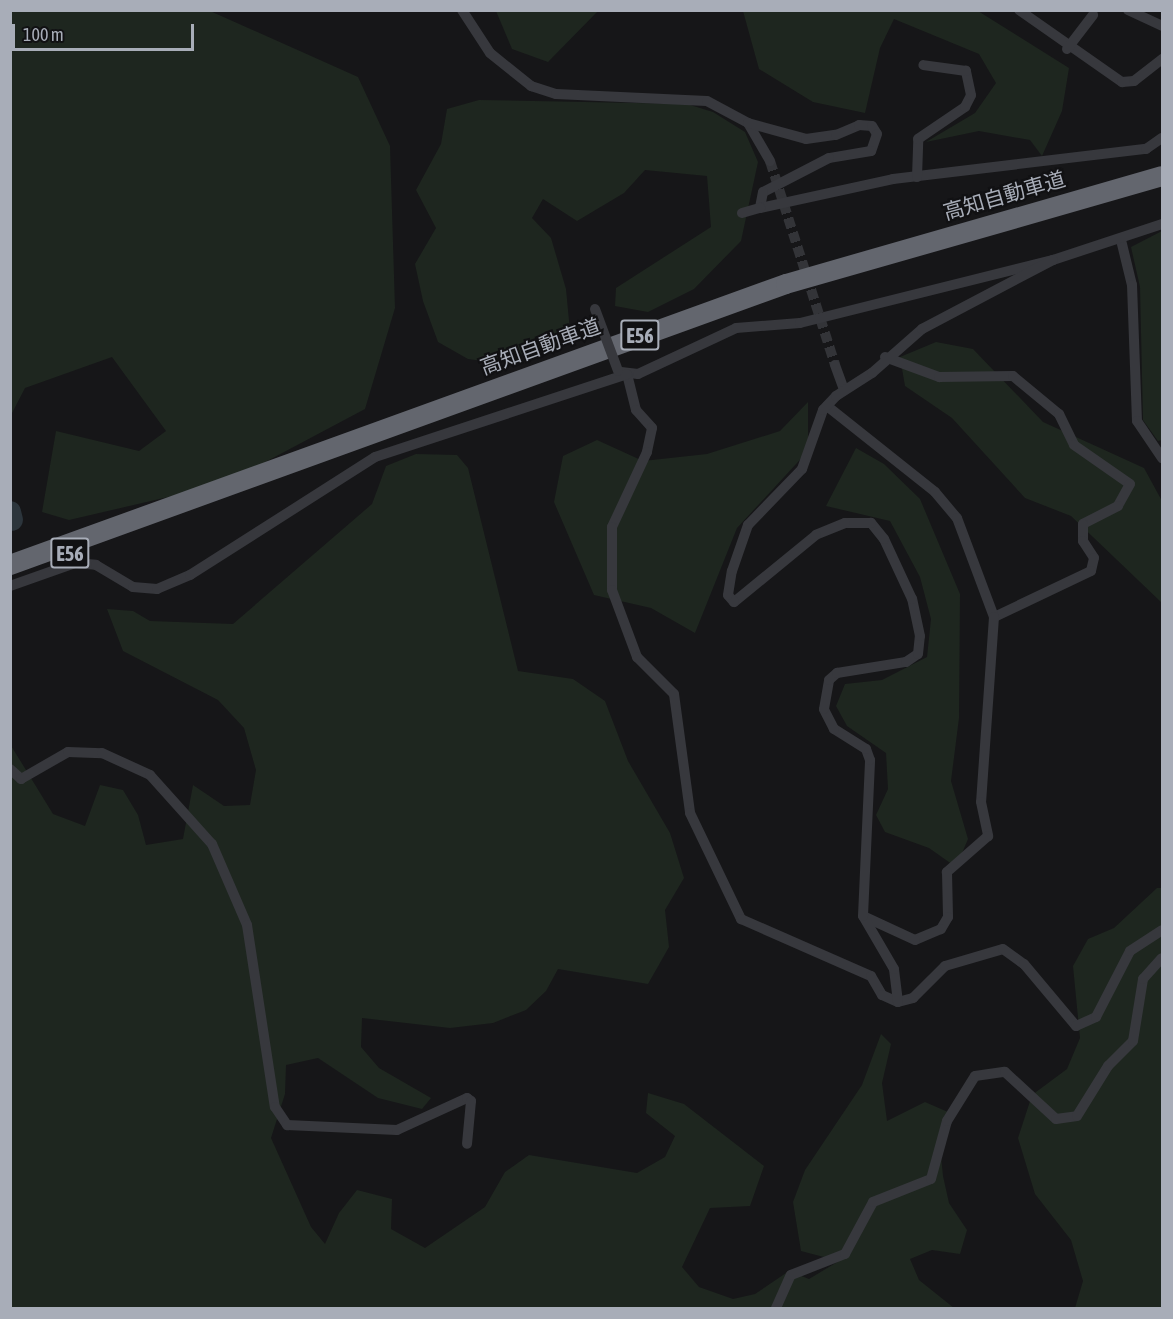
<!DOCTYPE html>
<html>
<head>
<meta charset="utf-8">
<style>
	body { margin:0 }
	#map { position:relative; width:1173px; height:1319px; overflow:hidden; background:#161618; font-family:"Asap Condensed","Noto Sans JP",sans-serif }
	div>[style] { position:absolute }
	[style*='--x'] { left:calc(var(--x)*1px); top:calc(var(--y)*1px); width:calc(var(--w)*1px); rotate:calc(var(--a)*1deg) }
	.green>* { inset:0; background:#1e261f }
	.river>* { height:22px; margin:-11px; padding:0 11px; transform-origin:11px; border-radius:11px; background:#2c353c }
	.street-tunnel>* { height:10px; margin-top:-5px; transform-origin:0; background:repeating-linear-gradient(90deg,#333438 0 10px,transparent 0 15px) }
	.street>* { height:10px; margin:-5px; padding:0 5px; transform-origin:5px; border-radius:5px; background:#37383d }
	.highway>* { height:20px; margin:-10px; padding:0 10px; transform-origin:10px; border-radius:10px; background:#63666e }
	.street-bridge>* { height:10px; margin:-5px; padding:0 5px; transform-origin:5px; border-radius:5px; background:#37383d }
	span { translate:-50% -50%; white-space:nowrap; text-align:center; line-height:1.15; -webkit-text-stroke:4.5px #111113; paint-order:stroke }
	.shield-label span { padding:2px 4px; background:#111113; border:2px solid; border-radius:4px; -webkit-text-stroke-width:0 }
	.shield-label { font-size:20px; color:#a8adb8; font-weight:700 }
	.street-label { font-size:21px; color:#a8adb8 }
	.frame { position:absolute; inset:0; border:12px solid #a8adb8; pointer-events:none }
	.scale { position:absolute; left:12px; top:24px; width:182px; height:27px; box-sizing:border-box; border:3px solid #a8adb8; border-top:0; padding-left:8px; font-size:18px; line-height:21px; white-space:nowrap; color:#a8adb8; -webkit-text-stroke:4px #111113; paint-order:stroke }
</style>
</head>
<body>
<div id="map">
	<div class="green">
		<div style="clip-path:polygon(11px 11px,210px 11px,358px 77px,390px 146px,395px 308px,365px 409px,224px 484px,69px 520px,42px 512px,56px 431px,139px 451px,166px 431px,112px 357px,25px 388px,11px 415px)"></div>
		<div style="clip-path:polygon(496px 11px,598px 11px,548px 62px,512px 49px)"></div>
		<div style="clip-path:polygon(743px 11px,978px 11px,1069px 68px,1062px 111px,1042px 156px,1030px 140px,979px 131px,926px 142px,975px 113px,996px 83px,979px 54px,894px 19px,880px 48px,865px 113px,813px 102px,759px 69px)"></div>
		<div style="clip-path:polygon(479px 100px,687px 104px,713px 112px,745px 132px,758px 162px,741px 241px,694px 289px,648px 312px,615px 306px,616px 288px,711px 227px,707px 176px,645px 170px,624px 193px,577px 221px,543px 199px,532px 218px,551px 238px,566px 289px,570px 331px,534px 351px,491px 362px,468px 359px,438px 342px,423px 301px,415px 264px,436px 228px,416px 190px,441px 144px,447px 109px)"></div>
		<div style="clip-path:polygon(1162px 231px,1162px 440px,1158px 441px,1143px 420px,1140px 287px,1131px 247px)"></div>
		<div style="clip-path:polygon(936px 342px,973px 349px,1043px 422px,1144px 468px,1162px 501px,1162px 603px,1071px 516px,1025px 498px,952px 418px,905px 386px,900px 357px)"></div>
		<div style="clip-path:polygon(808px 402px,808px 451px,737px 528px,695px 633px,651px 608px,594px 595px,554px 502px,563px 456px,597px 440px,643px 461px,707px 454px,780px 431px)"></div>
		<div style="clip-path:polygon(856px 448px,884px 464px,920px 499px,960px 594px,959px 718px,951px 781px,968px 839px,956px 867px,929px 848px,885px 832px,876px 815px,888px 789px,886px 753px,847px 726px,836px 706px,845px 684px,882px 680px,927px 657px,931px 619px,920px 577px,890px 521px,826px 506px)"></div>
		<div style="clip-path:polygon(416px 454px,457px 455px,468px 468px,518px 671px,573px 679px,605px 701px,628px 761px,670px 833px,684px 878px,665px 910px,669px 947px,648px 984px,558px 969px,546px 991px,526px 1010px,493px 1023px,450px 1028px,362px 1018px,361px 1047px,379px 1068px,431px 1098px,422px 1109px,378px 1098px,318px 1058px,286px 1065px,285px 1094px,271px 1138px,311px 1227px,325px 1244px,339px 1213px,357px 1190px,392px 1199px,391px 1229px,425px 1248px,485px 1207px,505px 1172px,529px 1155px,637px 1173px,665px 1157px,675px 1136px,646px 1113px,648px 1093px,684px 1104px,764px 1166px,750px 1206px,710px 1208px,682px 1267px,699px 1287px,733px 1299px,755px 1294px,789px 1271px,809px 1279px,839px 1261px,801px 1251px,793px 1202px,805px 1170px,862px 1085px,881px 1034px,891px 1044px,882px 1083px,887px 1121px,925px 1102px,948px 1112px,939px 1136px,943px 1176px,949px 1203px,967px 1230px,960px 1254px,932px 1250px,910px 1259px,919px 1280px,954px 1308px,11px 1308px,10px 744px,53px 814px,85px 826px,100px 785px,123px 790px,138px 815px,146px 845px,183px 839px,193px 785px,224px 806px,250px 805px,256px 770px,244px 728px,218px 700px,123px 651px,107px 609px,133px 611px,150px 621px,233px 624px,372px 504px,386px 466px)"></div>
		<div style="clip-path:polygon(1157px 888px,1162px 888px,1162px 1308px,1075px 1308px,1083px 1281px,1071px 1240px,1035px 1194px,1018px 1138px,1032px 1095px,1067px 1069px,1080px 1038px,1073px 966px,1088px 939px,1114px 928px)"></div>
	</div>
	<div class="river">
		<div style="--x:10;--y:512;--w:8;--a:76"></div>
	</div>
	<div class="street-tunnel">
		<div style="--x:770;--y:161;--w:214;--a:72.3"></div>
	</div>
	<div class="street">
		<div style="--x:462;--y:10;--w:51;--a:56.9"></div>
		<div style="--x:490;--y:53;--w:53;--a:38.8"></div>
		<div style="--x:531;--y:86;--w:26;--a:18"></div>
		<div style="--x:556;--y:94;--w:151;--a:2.7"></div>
		<div style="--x:707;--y:101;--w:47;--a:28.2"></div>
		<div style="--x:748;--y:123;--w:44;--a:59.9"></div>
		<div style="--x:1019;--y:10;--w:126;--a:35"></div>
		<div style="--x:1122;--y:82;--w:12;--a:-5"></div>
		<div style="--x:1134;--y:81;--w:36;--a:-38"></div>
		<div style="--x:1128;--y:10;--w:38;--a:25"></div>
		<div style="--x:1067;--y:49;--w:43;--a:-52.6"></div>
		<div style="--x:748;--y:123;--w:60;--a:15.4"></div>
		<div style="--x:806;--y:139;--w:30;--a:-8"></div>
		<div style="--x:836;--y:135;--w:25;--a:-23"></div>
		<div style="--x:859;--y:125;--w:13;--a:4"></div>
		<div style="--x:872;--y:126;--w:9;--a:58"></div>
		<div style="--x:877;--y:134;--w:18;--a:109"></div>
		<div style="--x:871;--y:151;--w:43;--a:170.5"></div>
		<div style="--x:829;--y:158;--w:74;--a:152.7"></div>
		<div style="--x:763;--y:192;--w:16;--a:101"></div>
		<div style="--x:760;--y:208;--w:136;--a:-12.3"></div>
		<div style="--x:893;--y:179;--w:255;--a:-6.8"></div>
		<div style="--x:1146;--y:149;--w:19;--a:-35"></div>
		<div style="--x:917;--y:177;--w:38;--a:-88"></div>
		<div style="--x:918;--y:139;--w:57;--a:-34.2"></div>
		<div style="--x:965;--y:107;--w:13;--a:-63"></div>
		<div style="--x:971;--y:95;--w:25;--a:-102"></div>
		<div style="--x:966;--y:71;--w:43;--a:-172.1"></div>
		<div style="--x:742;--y:213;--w:19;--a:-16"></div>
		<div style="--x:1121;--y:240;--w:46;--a:76.3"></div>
		<div style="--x:1132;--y:285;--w:136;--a:87.9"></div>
		<div style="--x:1137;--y:421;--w:45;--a:56"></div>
		<div style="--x:885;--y:357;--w:58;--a:20.3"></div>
		<div style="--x:939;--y:377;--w:74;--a:-0.8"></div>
		<div style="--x:1013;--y:376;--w:60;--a:39.6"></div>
		<div style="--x:1059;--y:414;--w:34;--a:64"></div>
		<div style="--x:1074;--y:445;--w:68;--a:34.9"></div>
		<div style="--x:1130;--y:484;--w:25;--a:119"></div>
		<div style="--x:1118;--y:506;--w:39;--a:153"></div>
		<div style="--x:1083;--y:524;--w:17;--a:90"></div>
		<div style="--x:1083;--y:541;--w:20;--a:57"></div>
		<div style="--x:1094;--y:558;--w:13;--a:103"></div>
		<div style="--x:1091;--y:571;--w:107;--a:154.6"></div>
		<div style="--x:835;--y:365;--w:27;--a:70"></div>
		<div style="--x:621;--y:372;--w:17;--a:7"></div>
		<div style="--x:638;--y:374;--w:108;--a:-25.1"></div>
		<div style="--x:736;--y:328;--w:64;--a:-4.5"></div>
		<div style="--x:800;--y:323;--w:261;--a:-14"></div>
		<div style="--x:1053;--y:260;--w:115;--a:-18.3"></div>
		<div style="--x:627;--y:374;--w:37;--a:76"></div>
		<div style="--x:636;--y:410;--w:24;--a:48"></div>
		<div style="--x:652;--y:428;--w:25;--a:102"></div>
		<div style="--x:647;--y:452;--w:83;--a:115"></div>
		<div style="--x:612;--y:527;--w:63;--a:90"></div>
		<div style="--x:612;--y:590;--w:72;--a:69.5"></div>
		<div style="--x:637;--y:657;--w:52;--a:45"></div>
		<div style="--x:674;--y:694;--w:120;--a:82.3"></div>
		<div style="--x:690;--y:813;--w:118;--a:64.3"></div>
		<div style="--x:741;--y:919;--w:142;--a:23.7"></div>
		<div style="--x:871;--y:976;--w:22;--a:60"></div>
		<div style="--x:882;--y:995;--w:17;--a:24"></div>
		<div style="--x:898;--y:1002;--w:16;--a:-15"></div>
		<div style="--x:913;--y:998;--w:45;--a:-45"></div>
		<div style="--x:945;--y:966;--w:60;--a:-16.3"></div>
		<div style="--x:1003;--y:949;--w:26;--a:36"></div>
		<div style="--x:1024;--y:964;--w:81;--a:50"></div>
		<div style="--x:1076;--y:1026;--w:22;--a:-24"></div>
		<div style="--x:1096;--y:1017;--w:74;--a:-62.7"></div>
		<div style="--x:1130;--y:951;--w:38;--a:-33"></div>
		<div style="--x:827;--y:406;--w:138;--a:38.5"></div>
		<div style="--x:935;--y:492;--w:34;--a:50"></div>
		<div style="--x:957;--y:518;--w:106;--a:69.5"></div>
		<div style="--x:994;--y:617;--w:185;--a:94"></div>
		<div style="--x:981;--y:802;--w:35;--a:78"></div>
		<div style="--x:988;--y:836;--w:55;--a:138.7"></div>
		<div style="--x:947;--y:872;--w:45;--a:88.7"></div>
		<div style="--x:948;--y:917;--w:14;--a:120"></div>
		<div style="--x:941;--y:929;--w:28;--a:157"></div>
		<div style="--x:915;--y:940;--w:57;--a:-155.2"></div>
		<div style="--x:10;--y:586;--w:69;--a:-19.5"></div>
		<div style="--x:75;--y:563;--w:21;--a:5"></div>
		<div style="--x:96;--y:565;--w:43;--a:30.7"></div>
		<div style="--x:133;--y:587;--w:24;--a:5"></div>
		<div style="--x:157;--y:589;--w:36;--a:-23"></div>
		<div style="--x:190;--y:575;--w:219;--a:-32.5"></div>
		<div style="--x:375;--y:457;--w:265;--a:-18.2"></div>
		<div style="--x:10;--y:769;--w:15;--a:42"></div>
		<div style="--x:21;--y:779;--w:54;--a:-29.9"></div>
		<div style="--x:68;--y:752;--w:34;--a:2"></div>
		<div style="--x:102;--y:753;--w:53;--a:24.6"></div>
		<div style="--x:150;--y:775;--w:93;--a:48.1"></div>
		<div style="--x:212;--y:844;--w:88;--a:66.6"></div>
		<div style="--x:247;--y:925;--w:184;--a:81.3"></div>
		<div style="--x:275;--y:1107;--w:22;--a:56"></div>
		<div style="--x:287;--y:1125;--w:110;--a:2.6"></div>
		<div style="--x:397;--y:1130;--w:77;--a:-24.6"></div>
		<div style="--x:467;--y:1098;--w:5;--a:37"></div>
		<div style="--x:471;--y:1101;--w:43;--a:95.3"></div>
		<div style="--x:898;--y:1002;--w:33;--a:-97"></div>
		<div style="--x:894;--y:969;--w:61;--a:-120.3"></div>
		<div style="--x:863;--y:916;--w:156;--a:-87.4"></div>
		<div style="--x:870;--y:760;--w:12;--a:-110"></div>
		<div style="--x:866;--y:749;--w:38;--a:-148"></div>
		<div style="--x:834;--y:729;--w:22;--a:-117"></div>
		<div style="--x:824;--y:709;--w:29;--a:-80"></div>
		<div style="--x:829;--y:680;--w:11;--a:-41"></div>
		<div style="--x:837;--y:673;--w:70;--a:-9.1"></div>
		<div style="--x:906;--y:662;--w:14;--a:-34"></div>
		<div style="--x:918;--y:654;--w:18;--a:-84"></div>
		<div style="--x:920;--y:636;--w:38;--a:-102"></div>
		<div style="--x:912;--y:599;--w:66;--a:-115"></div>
		<div style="--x:884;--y:539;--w:21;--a:-129"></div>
		<div style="--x:871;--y:523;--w:26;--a:180"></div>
		<div style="--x:845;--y:523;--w:31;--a:158"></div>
		<div style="--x:816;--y:535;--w:106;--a:140.7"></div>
		<div style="--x:734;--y:602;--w:9;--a:-131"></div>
		<div style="--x:728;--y:595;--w:24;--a:-81"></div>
		<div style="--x:732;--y:571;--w:49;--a:-70.8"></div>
		<div style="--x:748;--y:525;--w:78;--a:-46"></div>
		<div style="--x:802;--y:469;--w:63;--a:-70.4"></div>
		<div style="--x:823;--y:410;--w:19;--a:-47"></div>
		<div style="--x:836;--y:396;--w:43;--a:-32.6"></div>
		<div style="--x:872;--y:373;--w:67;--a:-41.3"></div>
		<div style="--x:922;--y:329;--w:148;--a:-27.8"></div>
		<div style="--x:776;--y:1308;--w:36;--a:-66"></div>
		<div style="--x:791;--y:1275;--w:58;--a:-21.3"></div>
		<div style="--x:845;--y:1254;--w:59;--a:-61.7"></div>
		<div style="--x:873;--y:1202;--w:62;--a:-21.6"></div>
		<div style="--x:931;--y:1179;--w:60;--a:-74.6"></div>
		<div style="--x:947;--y:1121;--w:53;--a:-58.1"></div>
		<div style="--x:975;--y:1076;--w:30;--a:-8"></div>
		<div style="--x:1005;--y:1072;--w:69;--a:42.7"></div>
		<div style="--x:1056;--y:1119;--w:21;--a:-8"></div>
		<div style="--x:1077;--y:1116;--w:59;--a:-58.2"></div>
		<div style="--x:1108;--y:1066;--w:35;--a:-45"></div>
		<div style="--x:1133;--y:1041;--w:63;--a:-80.8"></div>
		<div style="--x:1143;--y:979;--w:28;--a:-48"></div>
	</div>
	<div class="highway">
		<div style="--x:10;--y:565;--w:825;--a:-19.91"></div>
		<div style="--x:786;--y:284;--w:391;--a:-16"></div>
	</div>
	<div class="street-bridge">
		<div style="--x:595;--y:309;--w:66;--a:69.6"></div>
	</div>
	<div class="shield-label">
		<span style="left:640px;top:335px">E56</span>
		<span style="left:70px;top:553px">E56</span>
	</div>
	<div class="street-label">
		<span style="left:1004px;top:195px;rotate:-16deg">高知自動車道</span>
		<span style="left:540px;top:346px;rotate:-20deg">高知自動車道</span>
	</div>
	<div class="frame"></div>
	<div class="scale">100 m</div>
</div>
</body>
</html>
